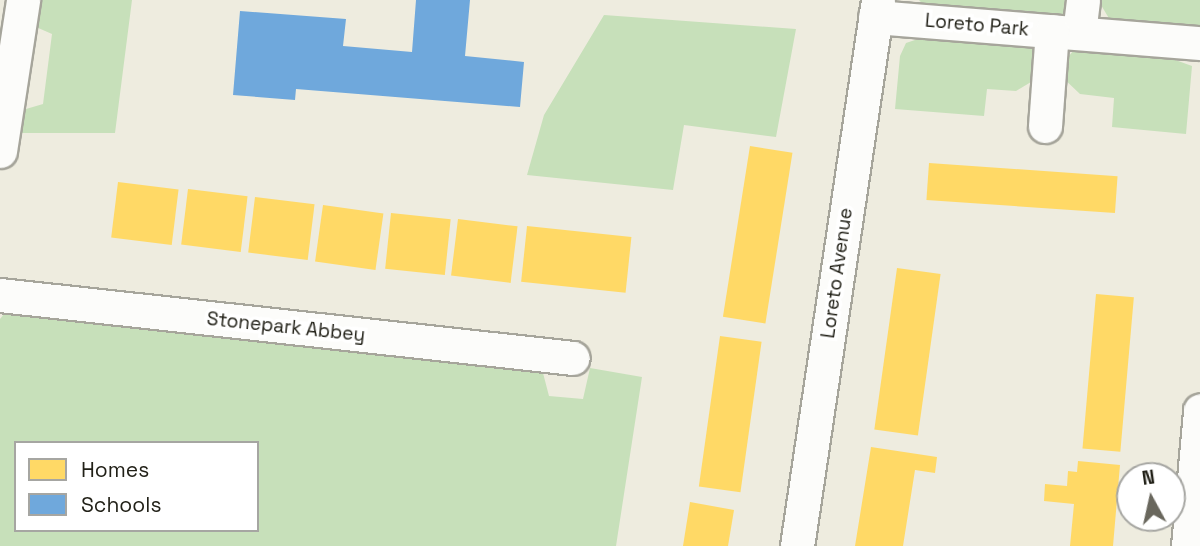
<!DOCTYPE html>
<html>
<head>
<meta charset="utf-8">
<style>
	body { margin:0 }
	#map { position:relative; width:1200px; height:546px; overflow:hidden; background:#eeecdf; font-family:"Space Grotesk",sans-serif }
	div>[style] { position:absolute }
	[style*='--x'] { left:calc(var(--x)*1px); top:calc(var(--y)*1px); width:calc(var(--w)*1px); rotate:calc(var(--a)*1deg) }
	.green>* { inset:0; background:#c7e0ba }
	.homes>* { inset:0; background:#ffd966; transform-origin:0 0 }
	.schools>* { inset:0; background:#6fa8dc }
	.roads { filter:drop-shadow(2px 0 #a6a59b) drop-shadow(-2px 0 #a6a59b) drop-shadow(0 2px #a6a59b) drop-shadow(0 -2px #a6a59b) }
	.minor>* { height:33px; margin:-16.5px; padding:0 16.5px; transform-origin:16.5px; border-radius:16.5px; background:#fcfcfa }
	span { translate:-50% -50%; white-space:nowrap; text-align:center; line-height:1.15; -webkit-text-stroke:7px #fff; paint-order:stroke }
	.street-label { font-size:19px; color:#212017 }
	.legend { position:absolute; left:14px; top:441px; width:245px; height:91px; box-sizing:border-box; background:#fff; border:2px solid #a6a6a2; margin:0; padding:9px 12px; list-style:none; font-size:21px; color:#212017 }
	.legend li { display:flex; align-items:center; gap:14px; height:35px }
	.legend b { width:35px; border:2px solid #a6a6a2 }
	.north { position:absolute; left:1116px; top:462px; width:70px; height:70px; box-sizing:border-box; background:#fff; border:2px solid #a6a6a2; border-radius:50%; rotate:352deg; font-size:19px; font-weight:700; line-height:28px; text-align:center; color:#212017 }
	.north::after { content:''; display:block; margin:auto; width:24px; height:32px; background:#69675d; clip-path:polygon(50% 0,100% 100%,50% 72%,0 100%) }
</style>
</head>
<body>
<div id="map">
	<div class="green">
		<div style="clip-path:polygon(37px 0,132px 0,115px 133px,14px 133px,26px 109px,43px 104px,52px 34px,36px 27px)"></div>
		<div style="clip-path:polygon(919px 0,1072px 0,1058px 22px,926px 8px)"></div>
		<div style="clip-path:polygon(1098px 0,1200px 0,1200px 29px,1110px 20px)"></div>
		<div style="clip-path:polygon(604px 15px,796px 29px,776px 137px,684px 125px,673px 190px,527px 175px,544px 115px)"></div>
		<div style="clip-path:polygon(924px 37px,1035px 45px,1031px 82px,1016px 91px,987px 89px,984px 116px,895px 109px,900px 56px,906px 43px)"></div>
		<div style="clip-path:polygon(1074px 50px,1167px 57px,1192px 66px,1186px 134px,1112px 127px,1114px 98px,1080px 94px,1061px 76px,1063px 63px)"></div>
		<div style="clip-path:polygon(evenodd,4px 314px,543px 373px,549px 396px,583px 399px,590px 368px,642px 377px,616px 546px,0 546px,0 319px,4px 314px,16px 443px,257px 443px,257px 530px,16px 530px,16px 443px)"></div>
	</div>
	<div class="homes">
		<div style="left:750px;top:146px;width:43px;height:173px;rotate:9deg"></div>
		<div style="left:929px;top:163px;width:189px;height:37px;rotate:4deg"></div>
		<div style="left:118px;top:182px;width:61px;height:56px;rotate:7deg"></div>
		<div style="left:188px;top:189px;width:60px;height:56px;rotate:7deg"></div>
		<div style="left:255px;top:197px;width:60px;height:56px;rotate:7deg"></div>
		<div style="left:323px;top:205px;width:61px;height:57px;rotate:8deg"></div>
		<div style="left:391px;top:213px;width:60px;height:56px;rotate:6deg"></div>
		<div style="left:458px;top:219px;width:60px;height:57px;rotate:7deg"></div>
		<div style="left:527px;top:226px;width:105px;height:56px;rotate:6deg"></div>
		<div style="left:897px;top:268px;width:44px;height:163px;rotate:8deg"></div>
		<div style="left:1096px;top:294px;width:38px;height:155px;rotate:5deg"></div>
		<div style="left:720px;top:336px;width:42px;height:152px;rotate:8deg"></div>
		<div style="clip-path:polygon(871px 447px,937px 457px,935px 473px,915px 470px,903px 546px,855px 546px)"></div>
		<div style="clip-path:polygon(1078px 461px,1120px 465px,1113px 546px,1070px 546px,1074px 504px,1044px 501px,1045px 484px,1067px 486px,1068px 471px,1077px 472px)"></div>
		<div style="clip-path:polygon(690px 502px,734px 510px,728px 546px,683px 546px)"></div>
	</div>
	<div class="schools">
		<div style="clip-path:polygon(416px 0,470px 0,465px 56px,524px 62px,520px 107px,296px 89px,295px 100px,233px 95px,240px 11px,346px 19px,343px 46px,412px 52px)"></div>
	</div>
	<div class="roads">
		<div class="minor">
			<div style="--x:875;--y:17;--w:326;--a:4.6"></div>
			<div style="--x:1079;--y:33;--w:33;--a:-83"></div>
			<div style="--x:1045;--y:126;--w:95;--a:-85.8"></div>
			<div style="--x:0;--y:151;--w:153;--a:-81.3"></div>
			<div style="--x:0;--y:295;--w:576;--a:6.27"></div>
			<div style="--x:797;--y:546;--w:552;--a:-81.56"></div>
			<div style="--x:1188;--y:546;--w:136;--a:-84.9"></div>
		</div>
	</div>
	<div class="street-label">
		<span style="left:977px;top:25px;rotate:5deg">Loreto Park</span>
		<span style="left:837px;top:273px;rotate:-82deg">Loreto Avenue</span>
		<span style="left:286px;top:327px;rotate:6deg">Stonepark Abbey</span>
	</div>
	<ul class="legend">
	<li><b style="height:19px;background:#ffd966"></b>Homes</li>
	<li><b style="height:19px;background:#6fa8dc"></b>Schools</li>
	</ul>
	<div class="north">N</div>
</div>
</body>
</html>
